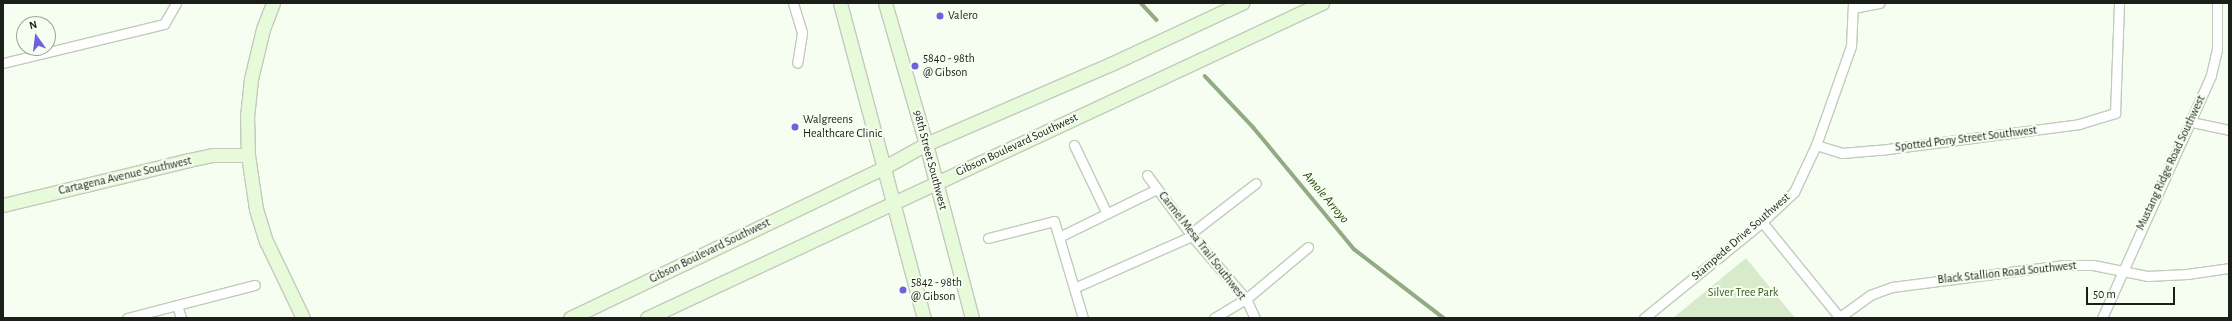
<!DOCTYPE html>
<html>
<head>
<meta charset="utf-8">
<style>
	body { margin:0 }
	#map { position:relative; width:2232px; height:321px; overflow:hidden; background:#f6fef1; font-family:"Alegreya Sans",sans-serif }
	div>[style] { position:absolute }
	[style*='--x'] { left:calc(var(--x)*1px); top:calc(var(--y)*1px); width:calc(var(--w)*1px); rotate:calc(var(--a)*1deg) }
	.green>* { inset:0; background:#d7ebca }
	.stream>* { height:3.5px; margin:-1.75px; padding:0 1.75px; transform-origin:1.75px; border-radius:1.75px; background:#93ab84 }
	.roads { filter:drop-shadow(1px 0 #c2cbbc) drop-shadow(-1px 0 #c2cbbc) drop-shadow(0 1px #c2cbbc) drop-shadow(0 -1px #c2cbbc) }
	.street>* { height:9px; margin:-4.5px; padding:0 4.5px; transform-origin:4.5px; border-radius:4.5px; background:#fff }
	.secondary>* { height:13px; margin:-6.5px; padding:0 6.5px; transform-origin:6.5px; border-radius:6.5px; background:#e7fad9 }
	.dots>* { width:11px; height:11px; translate:-50% -50%; box-sizing:border-box; border:2px solid #f6fef1; border-radius:50% }
	span { translate:-50% -50%; white-space:nowrap; text-align:center; line-height:1.15; -webkit-text-stroke:4px #f6fef1; paint-order:stroke }
	.poi-label { font-size:12px; color:#1b1e19 }
	.left { translate:0 -50%; text-align:left }
	.street-label { font-size:12px; color:#1b1e19 }
	.park-label { font-size:12px; color:#3a5921 }
	.water-label { font-size:13px; color:#29470c; font-style:italic }
	.frame { position:absolute; inset:0; border:4px solid #1b1e19; pointer-events:none }
	.north { position:absolute; left:16px; top:16px; width:40px; height:40px; box-sizing:border-box; background:#f6fef1; border:1px solid #9ea49b; border-radius:50%; rotate:346deg; font-size:11px; font-weight:700; line-height:16px; text-align:center; color:#1b1e19 }
	.north::after { content:''; display:block; margin:auto; width:14px; height:18px; background:#6d62dc; clip-path:polygon(50% 0,100% 100%,50% 72%,0 100%) }
	.scale { position:absolute; left:2086px; top:287px; width:89px; height:18px; box-sizing:border-box; border:2px solid #1b1e19; border-top:0; padding-left:5px; font-size:12px; line-height:14px; white-space:nowrap; color:#1b1e19; -webkit-text-stroke:3px #f6fef1; paint-order:stroke }
</style>
</head>
<body>
<div id="map">
	<div class="green">
		<div style="clip-path:polygon(1746px 258px,1795px 318px,1673px 318px)"></div>
	</div>
	<div class="stream">
		<div style="--x:1141;--y:3;--w:23;--a:47"></div>
		<div style="--x:1205;--y:76;--w:71;--a:46.7"></div>
		<div style="--x:1254;--y:128;--w:157;--a:50.4"></div>
		<div style="--x:1354;--y:249;--w:113;--a:37.5"></div>
	</div>
	<div class="roads">
		<div class="street">
			<div style="--x:793;--y:3;--w:31;--a:73"></div>
			<div style="--x:802;--y:33;--w:30;--a:99"></div>
			<div style="--x:1854;--y:8;--w:26;--a:-11"></div>
			<div style="--x:3;--y:63;--w:166;--a:-13.6"></div>
			<div style="--x:164;--y:24;--w:24;--a:-60"></div>
			<div style="--x:2192;--y:122;--w:38;--a:12"></div>
			<div style="--x:1074;--y:145;--w:76;--a:64.4"></div>
			<div style="--x:1816;--y:145;--w:27;--a:17"></div>
			<div style="--x:1842;--y:153;--w:38;--a:-5"></div>
			<div style="--x:1880;--y:150;--w:201;--a:-7.4"></div>
			<div style="--x:2079;--y:124;--w:38;--a:-17"></div>
			<div style="--x:2115;--y:113;--w:110;--a:-87.9"></div>
			<div style="--x:1147;--y:175;--w:76;--a:53.6"></div>
			<div style="--x:1192;--y:236;--w:83;--a:49.4"></div>
			<div style="--x:1246;--y:299;--w:21;--a:65"></div>
			<div style="--x:1762;--y:222;--w:124;--a:50.9"></div>
			<div style="--x:1190;--y:234;--w:83;--a:-37.7"></div>
			<div style="--x:1059;--y:237;--w:109;--a:-26.1"></div>
			<div style="--x:988;--y:238;--w:68;--a:-14.4"></div>
			<div style="--x:1054;--y:221;--w:101;--a:73.4"></div>
			<div style="--x:1074;--y:288;--w:129;--a:-23.8"></div>
			<div style="--x:177;--y:305;--w:14;--a:73"></div>
			<div style="--x:1840;--y:317;--w:37;--a:-36"></div>
			<div style="--x:1870;--y:295;--w:23;--a:-20"></div>
			<div style="--x:1892;--y:287;--w:172;--a:-7.3"></div>
			<div style="--x:2063;--y:265;--w:30;--a:0"></div>
			<div style="--x:2093;--y:265;--w:55;--a:11.5"></div>
			<div style="--x:2147;--y:276;--w:40;--a:-2.9"></div>
			<div style="--x:2187;--y:274;--w:42;--a:-8.1"></div>
			<div style="--x:127;--y:318;--w:132;--a:-14.5"></div>
			<div style="--x:1214;--y:318;--w:37;--a:-31"></div>
			<div style="--x:1246;--y:299;--w:81;--a:-40"></div>
			<div style="--x:1644;--y:318;--w:152;--a:-39.1"></div>
			<div style="--x:1762;--y:222;--w:44;--a:-43.2"></div>
			<div style="--x:1794;--y:192;--w:52;--a:-64.9"></div>
			<div style="--x:1816;--y:145;--w:105;--a:-70.5"></div>
			<div style="--x:1851;--y:46;--w:43;--a:-87.3"></div>
			<div style="--x:2102;--y:318;--w:266;--a:-65.8"></div>
			<div style="--x:2211;--y:75;--w:26;--a:-77"></div>
			<div style="--x:2217;--y:50;--w:47;--a:-90"></div>
		</div>
		<div class="secondary">
			<div style="--x:273;--y:3;--w:28;--a:111"></div>
			<div style="--x:263;--y:29;--w:51;--a:103.5"></div>
			<div style="--x:251;--y:79;--w:36;--a:96"></div>
			<div style="--x:247;--y:115;--w:40;--a:88.6"></div>
			<div style="--x:248;--y:155;--w:55;--a:81.6"></div>
			<div style="--x:256;--y:209;--w:34;--a:73"></div>
			<div style="--x:266;--y:241;--w:85;--a:64.3"></div>
			<div style="--x:840;--y:3;--w:326;--a:75.1"></div>
			<div style="--x:885;--y:3;--w:147;--a:73.8"></div>
			<div style="--x:926;--y:144;--w:180;--a:75.2"></div>
			<div style="--x:3;--y:205;--w:191;--a:-13.6"></div>
			<div style="--x:189;--y:160;--w:24;--a:-12"></div>
			<div style="--x:212;--y:155;--w:36;--a:0"></div>
			<div style="--x:570;--y:318;--w:347;--a:-25.6"></div>
			<div style="--x:883;--y:168;--w:49;--a:-29.2"></div>
			<div style="--x:926;--y:144;--w:202;--a:-23.4"></div>
			<div style="--x:1111;--y:64;--w:145;--a:-25"></div>
			<div style="--x:647;--y:318;--w:745;--a:-25.02"></div>
		</div>
	</div>
	<div class="dots">
		<div style="left:940px;top:16px;background:#6d62dc"></div>
		<div style="left:915px;top:66px;background:#6d62dc"></div>
		<div style="left:795px;top:127px;background:#6d62dc"></div>
		<div style="left:903px;top:290px;background:#6d62dc"></div>
	</div>
	<div class="poi-label">
		<span class="left" style="left:948px;top:16px">Valero</span>
		<span class="left" style="left:923px;top:66px">5840 - 98th<br>@ Gibson</span>
		<span class="left" style="left:803px;top:127px">Walgreens<br>Healthcare Clinic</span>
		<span class="left" style="left:911px;top:290px">5842 - 98th<br>@ Gibson</span>
	</div>
	<div class="street-label">
		<span style="left:1966px;top:139px;rotate:-7deg">Spotted Pony Street Southwest</span>
		<span style="left:1017px;top:145px;rotate:-25deg">Gibson Boulevard Southwest</span>
		<span style="left:930px;top:160px;rotate:75deg">98th Street Southwest</span>
		<span style="left:2171px;top:163px;rotate:-65deg">Mustang Ridge Road Southwest</span>
		<span style="left:125px;top:176px;rotate:-13deg">Cartagena Avenue Southwest</span>
		<span style="left:1741px;top:237px;rotate:-41deg">Stampede Drive Southwest</span>
		<span style="left:1202px;top:246px;rotate:52deg">Carmel Mesa Trail Southwest</span>
		<span style="left:710px;top:251px;rotate:-26deg">Gibson Boulevard Southwest</span>
		<span style="left:2007px;top:273px;rotate:-6deg">Black Stallion Road Southwest</span>
	</div>
	<div class="park-label">
		<span style="left:1743px;top:293px">Silver Tree Park</span>
	</div>
	<div class="water-label">
		<span style="left:1325px;top:198px;rotate:50deg">Amole Arroyo</span>
	</div>
	<div class="frame"></div>
	<div class="north">N</div>
	<div class="scale">50 m</div>
</div>
</body>
</html>
